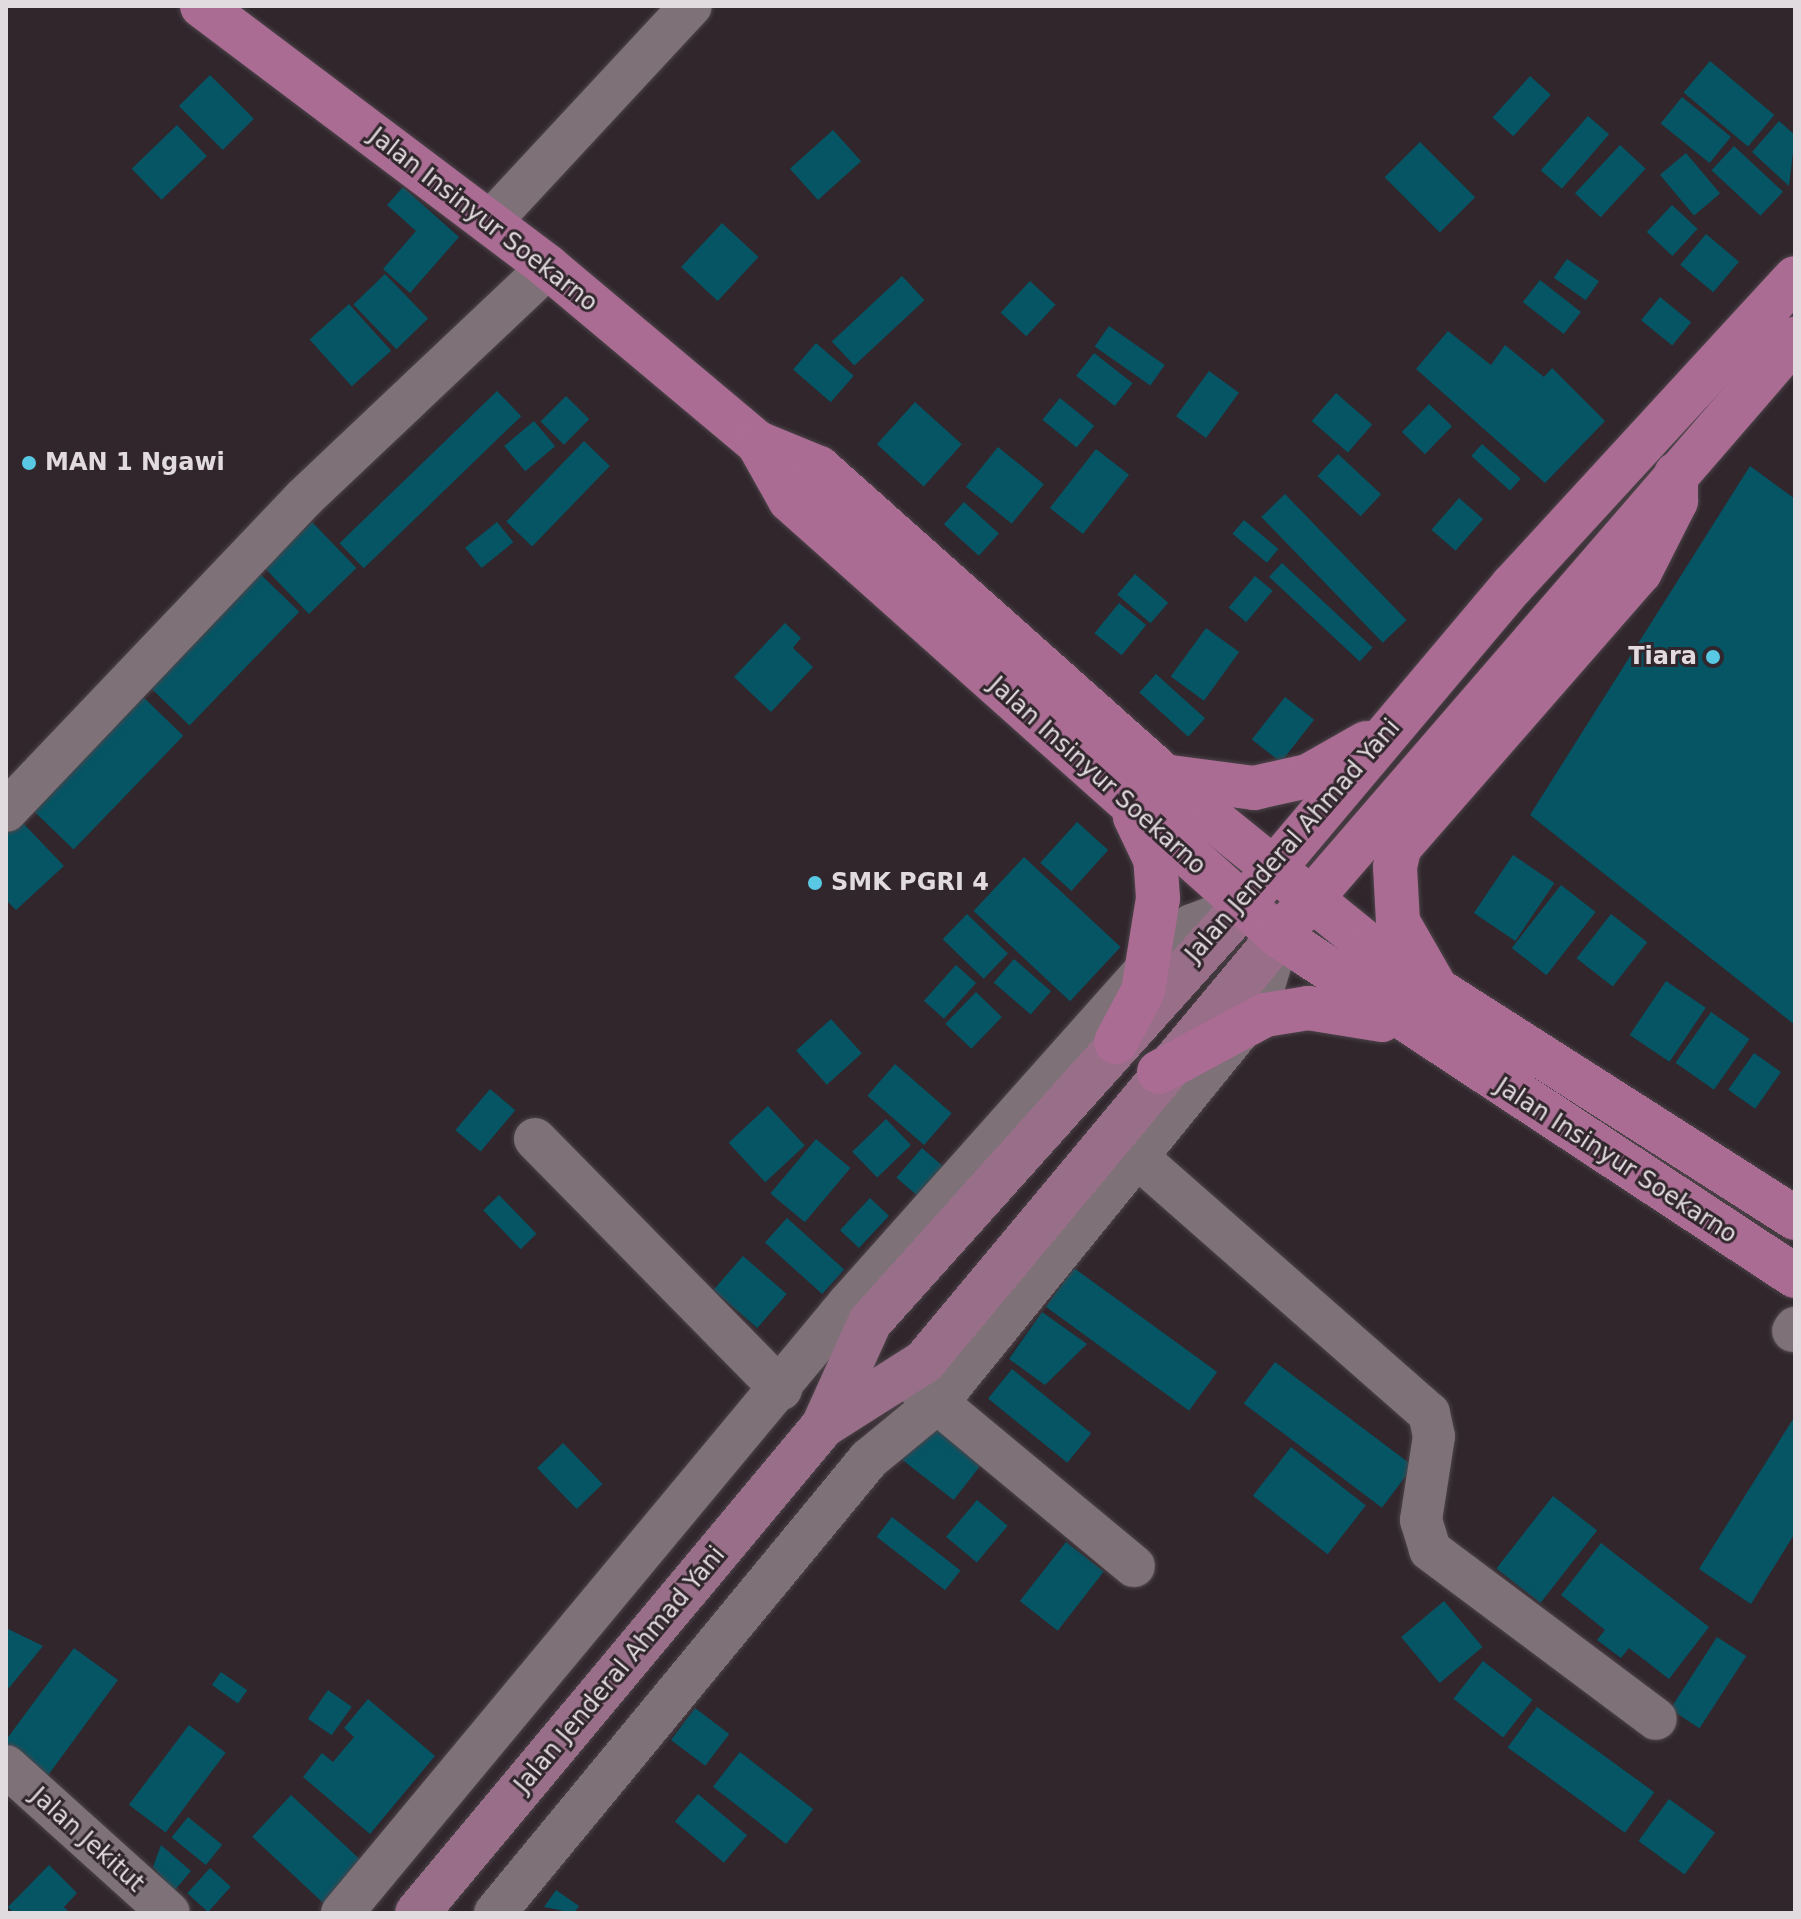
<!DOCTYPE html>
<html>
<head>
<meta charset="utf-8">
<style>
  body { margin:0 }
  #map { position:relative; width:1801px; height:1919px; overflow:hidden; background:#30262c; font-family:"DejaVu Sans",sans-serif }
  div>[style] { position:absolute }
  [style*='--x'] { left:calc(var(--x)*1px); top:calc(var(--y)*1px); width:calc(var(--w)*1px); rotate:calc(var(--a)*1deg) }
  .building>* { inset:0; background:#055565; transform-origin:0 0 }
  .roads { filter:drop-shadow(0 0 2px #4c4449) drop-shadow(0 0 2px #4c4449) }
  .minor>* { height:42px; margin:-21px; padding:0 21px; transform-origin:21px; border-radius:21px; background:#7e7178 }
  .major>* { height:44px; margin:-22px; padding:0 22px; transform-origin:22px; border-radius:22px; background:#986e88 }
  .highway>* { height:44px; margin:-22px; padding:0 22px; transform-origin:22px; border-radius:22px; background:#aa6c93 }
  .dots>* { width:22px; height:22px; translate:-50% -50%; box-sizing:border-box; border:4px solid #30262c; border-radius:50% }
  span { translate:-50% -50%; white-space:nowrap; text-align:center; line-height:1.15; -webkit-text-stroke:6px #30262c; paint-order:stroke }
  .street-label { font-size:24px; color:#e1dade }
  .poi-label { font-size:24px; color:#e1dade; font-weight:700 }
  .left { translate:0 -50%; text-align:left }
  .right { translate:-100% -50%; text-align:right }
  .frame { position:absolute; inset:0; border:8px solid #e1dade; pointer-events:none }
</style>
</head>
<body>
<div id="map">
  <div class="building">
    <i style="left:1710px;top:61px;width:84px;height:41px;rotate:40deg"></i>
    <i style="left:210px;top:75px;width:62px;height:44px;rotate:45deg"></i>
    <i style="left:1530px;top:76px;width:28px;height:56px;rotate:42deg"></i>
    <i style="left:1682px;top:97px;width:63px;height:34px;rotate:39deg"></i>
    <i style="left:1588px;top:116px;width:28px;height:72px;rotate:41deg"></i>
    <i style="clip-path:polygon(1779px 121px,1795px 135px,1789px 186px,1752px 152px)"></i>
    <i style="left:177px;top:125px;width:43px;height:63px;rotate:46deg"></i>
    <i style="left:833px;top:130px;width:42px;height:58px;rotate:48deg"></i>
    <i style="left:1420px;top:142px;width:78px;height:50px;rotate:45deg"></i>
    <i style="left:1620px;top:145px;width:35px;height:66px;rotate:43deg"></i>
    <i style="left:1734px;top:146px;width:67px;height:33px;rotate:43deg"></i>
    <i style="left:1686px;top:153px;width:53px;height:34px;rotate:50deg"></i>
    <i style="clip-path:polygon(403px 187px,459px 237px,410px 293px,383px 269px,416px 231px,387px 205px)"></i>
    <i style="left:1672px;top:205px;width:35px;height:37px;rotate:43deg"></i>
    <i style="left:722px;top:223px;width:50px;height:60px;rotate:43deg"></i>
    <i style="left:1706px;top:234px;width:43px;height:40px;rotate:40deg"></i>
    <i style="left:1567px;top:259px;width:39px;height:23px;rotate:35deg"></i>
    <i style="left:385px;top:274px;width:62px;height:44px;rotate:46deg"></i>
    <i style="left:902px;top:276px;width:33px;height:96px;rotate:47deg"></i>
    <i style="left:1540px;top:280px;width:52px;height:28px;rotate:38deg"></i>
    <i style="left:1030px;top:281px;width:35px;height:43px;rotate:43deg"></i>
    <i style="left:1660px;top:297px;width:40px;height:30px;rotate:39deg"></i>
    <i style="left:349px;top:304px;width:63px;height:53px;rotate:48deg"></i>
    <i style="left:1109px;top:326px;width:68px;height:25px;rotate:35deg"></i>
    <i style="clip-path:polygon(1448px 331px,1491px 365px,1505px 345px,1544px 377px,1552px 368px,1605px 421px,1545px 483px,1416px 369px)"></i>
    <i style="left:816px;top:343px;width:50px;height:35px;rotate:41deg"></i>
    <i style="left:1094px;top:353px;width:49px;height:29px;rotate:38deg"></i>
    <i style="left:1209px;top:371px;width:37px;height:56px;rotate:36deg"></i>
    <i style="left:497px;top:391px;width:35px;height:219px;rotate:46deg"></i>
    <i style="left:1336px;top:393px;width:48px;height:37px;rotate:41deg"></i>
    <i style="left:566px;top:396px;width:33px;height:36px;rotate:45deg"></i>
    <i style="left:1060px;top:398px;width:44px;height:28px;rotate:39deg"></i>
    <i style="left:915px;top:402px;width:63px;height:57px;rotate:42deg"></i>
    <i style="left:1429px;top:404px;width:32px;height:39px;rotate:44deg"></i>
    <i style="left:534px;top:421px;width:33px;height:39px;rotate:50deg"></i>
    <i style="left:584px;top:441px;width:36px;height:112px;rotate:44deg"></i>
    <i style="left:1482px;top:444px;width:52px;height:16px;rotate:42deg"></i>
    <i style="left:998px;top:447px;width:59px;height:51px;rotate:39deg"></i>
    <i style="left:1096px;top:449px;width:42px;height:75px;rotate:38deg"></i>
    <i style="left:1338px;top:454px;width:59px;height:30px;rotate:43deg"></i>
    <i style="clip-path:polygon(1750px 466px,1795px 499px,1795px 1025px,1530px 815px)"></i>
    <i style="left:1285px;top:494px;width:175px;height:33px;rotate:46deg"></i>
    <i style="left:1459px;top:498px;width:32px;height:42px;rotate:41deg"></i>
    <i style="left:964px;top:502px;width:47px;height:30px;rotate:42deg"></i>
    <i style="left:1244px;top:520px;width:45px;height:18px;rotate:40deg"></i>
    <i style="left:312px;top:522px;width:64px;height:66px;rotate:46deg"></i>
    <i style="left:497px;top:522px;width:26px;height:41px;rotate:51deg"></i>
    <i style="left:1282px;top:563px;width:124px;height:19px;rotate:43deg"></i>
    <i style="left:254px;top:568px;width:63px;height:158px;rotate:44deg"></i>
    <i style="left:1135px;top:574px;width:44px;height:27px;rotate:41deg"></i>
    <i style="left:1255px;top:576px;width:23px;height:41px;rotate:40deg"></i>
    <i style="left:1119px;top:603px;width:35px;height:39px;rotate:39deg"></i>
    <i style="clip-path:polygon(785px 623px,801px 638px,793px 648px,813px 667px,771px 712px,734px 677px)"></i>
    <i style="left:1206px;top:628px;width:41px;height:60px;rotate:36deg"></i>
    <i style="left:1156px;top:674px;width:66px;height:25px;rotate:42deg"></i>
    <i style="left:138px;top:692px;width:63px;height:158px;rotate:44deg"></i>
    <i style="left:1285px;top:697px;width:37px;height:54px;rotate:38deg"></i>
    <i style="clip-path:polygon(20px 820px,64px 866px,16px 910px,6px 900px,6px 834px)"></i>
    <i style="left:1077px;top:822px;width:42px;height:55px;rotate:42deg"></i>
    <i style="left:1513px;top:855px;width:50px;height:70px;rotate:34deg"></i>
    <i style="left:1024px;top:857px;width:132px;height:74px;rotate:43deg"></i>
    <i style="left:1561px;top:885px;width:44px;height:80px;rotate:38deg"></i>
    <i style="left:967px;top:914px;width:57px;height:35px;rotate:44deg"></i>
    <i style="left:1611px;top:914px;width:46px;height:56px;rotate:38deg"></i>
    <i style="left:1014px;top:959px;width:49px;height:31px;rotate:41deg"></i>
    <i style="left:956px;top:965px;width:27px;height:48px;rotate:42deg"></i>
    <i style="left:1666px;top:981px;width:48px;height:65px;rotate:34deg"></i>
    <i style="left:976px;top:992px;width:36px;height:44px;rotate:44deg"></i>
    <i style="left:1711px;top:1012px;width:47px;height:62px;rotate:35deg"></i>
    <i style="left:831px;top:1019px;width:46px;height:47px;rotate:48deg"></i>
    <i style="left:1754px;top:1053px;width:33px;height:45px;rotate:35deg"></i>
    <i style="left:895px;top:1064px;width:75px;height:42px;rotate:41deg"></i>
    <i style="left:490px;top:1089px;width:33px;height:54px;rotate:40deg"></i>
    <i style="left:768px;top:1106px;width:54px;height:54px;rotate:47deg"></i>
    <i style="left:886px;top:1119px;width:36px;height:47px;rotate:46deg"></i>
    <i style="left:816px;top:1139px;width:45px;height:71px;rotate:40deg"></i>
    <i style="left:922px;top:1148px;width:35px;height:39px;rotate:41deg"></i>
    <i style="left:499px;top:1195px;width:54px;height:22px;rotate:46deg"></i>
    <i style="left:870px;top:1198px;width:26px;height:44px;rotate:43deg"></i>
    <i style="left:787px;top:1218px;width:77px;height:33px;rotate:42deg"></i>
    <i style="left:743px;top:1256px;width:58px;height:45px;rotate:41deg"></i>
    <i style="left:1074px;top:1268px;width:177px;height:48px;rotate:36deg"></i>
    <i style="clip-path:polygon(1042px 1312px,1087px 1344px,1045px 1385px,1009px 1359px)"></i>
    <i style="left:1275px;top:1362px;width:173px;height:52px;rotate:37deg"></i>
    <i style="left:1012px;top:1369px;width:102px;height:38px;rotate:39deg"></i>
    <i style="clip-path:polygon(1795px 1416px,1795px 1533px,1751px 1604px,1699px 1569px)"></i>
    <i style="left:926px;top:1420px;width:71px;height:46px;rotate:38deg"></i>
    <i style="left:563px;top:1443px;width:57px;height:36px;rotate:46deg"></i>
    <i style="left:1291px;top:1447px;width:95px;height:62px;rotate:38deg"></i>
    <i style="left:1553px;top:1496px;width:56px;height:92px;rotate:38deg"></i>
    <i style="left:977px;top:1500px;width:40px;height:48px;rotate:40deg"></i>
    <i style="left:892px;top:1517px;width:87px;height:25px;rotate:38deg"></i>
    <i style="left:1066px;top:1542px;width:48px;height:75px;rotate:38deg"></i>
    <i style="clip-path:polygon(1601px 1543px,1709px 1627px,1669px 1679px,1629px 1648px,1621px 1658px,1597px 1640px,1605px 1630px,1561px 1595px)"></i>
    <i style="left:1444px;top:1601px;width:60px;height:56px;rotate:50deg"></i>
    <i style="clip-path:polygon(6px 1628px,43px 1646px,9px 1688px,6px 1685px)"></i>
    <i style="left:1717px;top:1637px;width:35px;height:86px;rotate:33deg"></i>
    <i style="clip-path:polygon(74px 1648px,118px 1680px,46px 1778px,6px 1748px,6px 1740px)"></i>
    <i style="left:1483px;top:1661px;width:63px;height:48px;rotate:38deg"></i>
    <i style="left:221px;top:1672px;width:32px;height:16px;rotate:35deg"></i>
    <i style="left:328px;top:1690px;width:29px;height:35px;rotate:35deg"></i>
    <i style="clip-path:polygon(368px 1699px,435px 1756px,370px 1834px,303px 1777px,322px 1753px,333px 1762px,354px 1737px,344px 1728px)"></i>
    <i style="left:1537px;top:1707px;width:145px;height:50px;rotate:36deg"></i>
    <i style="left:695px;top:1708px;width:43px;height:40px;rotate:37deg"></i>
    <i style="left:189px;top:1725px;width:46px;height:100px;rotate:37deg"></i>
    <i style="left:740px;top:1752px;width:93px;height:44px;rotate:38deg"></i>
    <i style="left:698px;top:1794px;width:64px;height:36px;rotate:40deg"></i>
    <i style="left:291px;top:1795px;width:112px;height:57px;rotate:43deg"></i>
    <i style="left:1669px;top:1799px;width:57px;height:52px;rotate:36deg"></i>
    <i style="left:188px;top:1817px;width:44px;height:26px;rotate:39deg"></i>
    <i style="clip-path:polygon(161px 1845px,191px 1871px,174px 1891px,153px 1867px)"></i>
    <i style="clip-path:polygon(49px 1865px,77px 1893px,64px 1907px,70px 1913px,14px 1913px,8px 1907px)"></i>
    <i style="left:210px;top:1868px;width:28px;height:34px;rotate:42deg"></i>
    <i style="clip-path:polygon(556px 1890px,579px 1906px,574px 1913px,544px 1907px)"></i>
  </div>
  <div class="roads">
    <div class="minor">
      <i style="--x:490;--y:222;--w:295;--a:-47.1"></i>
      <i style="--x:6;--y:811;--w:431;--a:-46.4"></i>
      <i style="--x:303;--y:499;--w:337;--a:-43.4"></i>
      <i style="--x:535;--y:1139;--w:351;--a:45.5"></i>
      <i style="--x:1136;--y:1156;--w:390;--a:41.3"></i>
      <i style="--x:1429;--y:1413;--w:24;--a:78"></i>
      <i style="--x:1434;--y:1436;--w:85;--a:98.8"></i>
      <i style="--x:1421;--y:1520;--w:31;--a:73"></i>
      <i style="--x:1430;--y:1550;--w:282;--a:36.8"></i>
      <i style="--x:1793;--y:1331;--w:4;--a:-56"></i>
      <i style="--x:917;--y:1386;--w:282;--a:39.7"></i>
      <i style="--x:6;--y:1766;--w:219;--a:42"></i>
      <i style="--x:342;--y:1913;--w:792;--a:-50.28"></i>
      <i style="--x:848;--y:1304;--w:451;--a:-48.3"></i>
      <i style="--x:1148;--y:967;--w:61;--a:-43.7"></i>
      <i style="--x:1192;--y:925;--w:56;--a:-21"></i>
      <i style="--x:495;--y:1913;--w:588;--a:-50.52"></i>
      <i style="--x:869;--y:1459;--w:88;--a:-39.5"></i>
      <i style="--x:937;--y:1403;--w:508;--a:-50.92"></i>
      <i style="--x:1257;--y:1009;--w:76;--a:-73.2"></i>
    </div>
    <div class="major">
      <i style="--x:823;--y:1426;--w:120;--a:-32.4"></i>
      <i style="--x:924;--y:1362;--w:555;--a:-50.19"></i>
      <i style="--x:417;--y:1913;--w:634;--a:-50.18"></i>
      <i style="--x:823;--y:1426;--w:114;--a:-65.7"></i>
      <i style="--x:870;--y:1322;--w:560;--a:-48.11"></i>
    </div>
    <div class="highway">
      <i style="--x:202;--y:6;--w:433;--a:37"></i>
      <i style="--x:548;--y:267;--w:274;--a:40"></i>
      <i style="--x:758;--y:443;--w:66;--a:22.3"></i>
      <i style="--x:819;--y:468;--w:530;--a:41.71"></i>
      <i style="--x:1215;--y:821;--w:202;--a:39"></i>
      <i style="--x:1372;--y:948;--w:502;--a:32.55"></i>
      <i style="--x:758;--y:443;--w:65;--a:60.7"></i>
      <i style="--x:790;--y:500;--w:655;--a:41.72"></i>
      <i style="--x:1279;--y:936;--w:618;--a:33.38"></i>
      <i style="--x:1163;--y:776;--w:92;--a:7.5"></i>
      <i style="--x:1254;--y:788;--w:55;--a:-12.5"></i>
      <i style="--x:1308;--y:776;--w:67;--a:-29.6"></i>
      <i style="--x:1405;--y:823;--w:45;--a:102.8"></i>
      <i style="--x:1395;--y:867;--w:55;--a:86.9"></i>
      <i style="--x:1398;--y:922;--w:70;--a:60.2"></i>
      <i style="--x:1398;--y:849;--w:368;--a:-48.9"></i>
      <i style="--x:1640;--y:572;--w:80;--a:-63.1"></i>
      <i style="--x:1676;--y:501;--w:27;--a:-90"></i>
      <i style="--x:1255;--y:891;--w:399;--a:-49.9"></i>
      <i style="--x:1512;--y:586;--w:418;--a:-47.4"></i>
      <i style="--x:1291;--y:922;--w:771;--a:-49.16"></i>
      <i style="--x:1116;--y:1042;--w:58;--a:-62.1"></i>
      <i style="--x:1143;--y:991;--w:94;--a:-80.8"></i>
      <i style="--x:1158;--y:898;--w:39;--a:-94"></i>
      <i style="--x:1155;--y:859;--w:47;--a:-115.5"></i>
      <i style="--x:1159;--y:1072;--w:120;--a:-28.3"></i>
      <i style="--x:1265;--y:1015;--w:44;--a:-9.2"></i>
      <i style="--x:1308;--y:1008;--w:75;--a:9.2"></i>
    </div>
  </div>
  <div class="dots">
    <i style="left:29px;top:463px;background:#59c8e4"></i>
    <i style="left:1713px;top:657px;background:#59c8e4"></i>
    <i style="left:815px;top:883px;background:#59c8e4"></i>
  </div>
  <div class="street-label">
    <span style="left:483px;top:220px;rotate:38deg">Jalan Insinyur Soekarno</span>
    <span style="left:1097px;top:776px;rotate:42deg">Jalan Insinyur Soekarno</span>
    <span style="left:1293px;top:841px;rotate:-49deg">Jalan Jenderal Ahmad Yani</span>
    <span style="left:1616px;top:1161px;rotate:33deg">Jalan Insinyur Soekarno</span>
    <span style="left:620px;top:1670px;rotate:-50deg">Jalan Jenderal Ahmad Yani</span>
    <span style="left:87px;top:1840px;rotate:42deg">Jalan Jekitut</span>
  </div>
  <div class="poi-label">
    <span class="left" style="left:45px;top:463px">MAN 1 Ngawi</span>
    <span class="right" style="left:1697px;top:657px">Tiara</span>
    <span class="left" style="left:831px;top:883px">SMK PGRI 4</span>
  </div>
  <div class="frame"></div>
</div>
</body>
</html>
